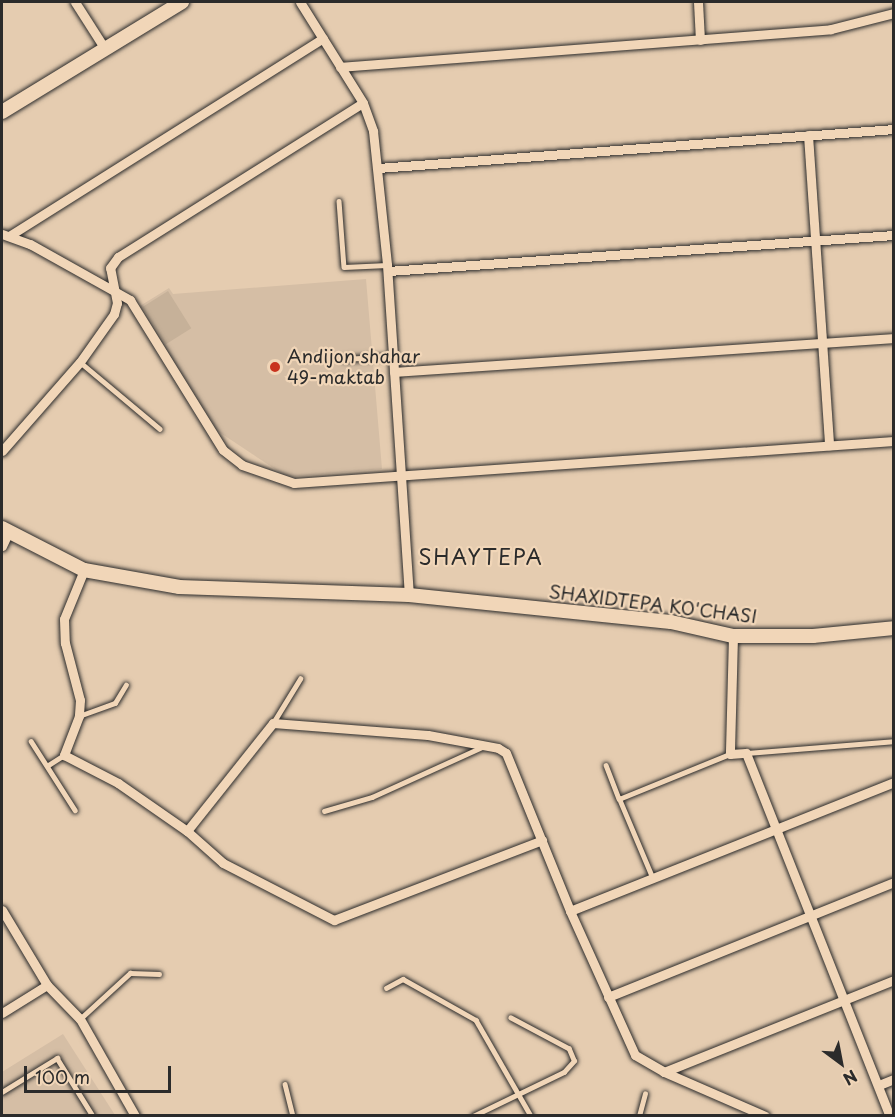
<!DOCTYPE html>
<html>
<head>
<meta charset="utf-8">
<style>
  body { margin:0 }
  #map { position:relative; width:895px; height:1117px; overflow:hidden; background:#e5ccb0; font-family:"Playpen Sans",sans-serif }
  div>[style] { position:absolute }
  [style*='--x'] { left:calc(var(--x)*1px); top:calc(var(--y)*1px); width:calc(var(--w)*1px); rotate:calc(var(--a)*1deg) }
  .built>* { inset:0; background:#d5bea5 }
  .green>* { inset:0; background:#c6b199; transform-origin:0 0 }
  .roads { filter:drop-shadow(0 0 2px #2b2b2b) drop-shadow(0 0 2px #2b2b2b) }
  .lane>* { height:4.5px; margin:-2.25px; padding:0 2.25px; transform-origin:2.25px; border-radius:2.25px; background:#f1d6b8 }
  .street>* { height:9px; margin:-4.5px; padding:0 4.5px; transform-origin:4.5px; border-radius:4.5px; background:#f1d6b8 }
  .secondary>* { height:14px; margin:-7px; padding:0 7px; transform-origin:7px; border-radius:7px; background:#f1d6b8 }
  .dots>* { width:16px; height:16px; translate:-50% -50%; box-sizing:border-box; border:3px solid #f1d6b8; border-radius:50% }
  span { translate:-50% -50%; white-space:nowrap; text-align:center; line-height:1.15; -webkit-text-stroke:4.5px #f1d6b8; paint-order:stroke }
  .poi-label { font-size:18px; color:#2b2b2b }
  .left { translate:0 -50%; text-align:left }
  .street-label { font-size:18px; color:#2b2b2b }
  .quarter-label { font-size:21px; color:#2b2b2b; letter-spacing:1.5px }
  .frame { position:absolute; inset:0; border:3px solid #2b2b2b; pointer-events:none }
  .north { position:absolute; left:811px; top:1033px; width:60px; height:60px; -webkit-text-stroke:4px #f1d6b8; paint-order:stroke; rotate:148deg; font-size:16px; font-weight:700; line-height:24px; text-align:center; color:#2b2b2b }
  .north::after { content:''; display:block; margin:auto; width:21px; height:27px; background:#2b2b2b; clip-path:polygon(50% 0,100% 100%,50% 72%,0 100%) }
  .scale { position:absolute; left:24px; top:1066px; width:147px; height:27px; box-sizing:border-box; border:3px solid #2b2b2b; border-top:0; padding-left:8px; font-size:18px; line-height:21px; white-space:nowrap; color:#2b2b2b; -webkit-text-stroke:4px #f1d6b8; paint-order:stroke }
</style>
</head>
<body>
<div id="map">
  <div class="built">
    <i style="clip-path:polygon(366px 279px,382px 469px,287px 477px,213px 428px,140px 306px,169px 288px,173px 294px)"></i>
    <i style="clip-path:polygon(63px 1034px,115px 1115px,2px 1116px,2px 1072px)"></i>
  </div>
  <div class="green">
    <i style="left:168px;top:291px;width:44px;height:30px;rotate:58deg"></i>
  </div>
  <div class="roads">
    <div class="lane">
      <i style="--x:339;--y:201;--w:66;--a:85.7"></i>
      <i style="--x:344;--y:267;--w:43;--a:-2.7"></i>
      <i style="--x:344;--y:359;--w:49;--a:-3.5"></i>
      <i style="--x:80;--y:362;--w:104;--a:39.9"></i>
      <i style="--x:79;--y:716;--w:38;--a:-20"></i>
      <i style="--x:115;--y:703;--w:21;--a:-59"></i>
      <i style="--x:273;--y:723;--w:52;--a:-58.5"></i>
      <i style="--x:31;--y:741;--w:82;--a:57.5"></i>
      <i style="--x:746;--y:753;--w:148;--a:-4.6"></i>
      <i style="--x:606;--y:765;--w:36;--a:69"></i>
      <i style="--x:47;--y:766;--w:20;--a:-33"></i>
      <i style="--x:324;--y:811;--w:50;--a:-16.3"></i>
      <i style="--x:372;--y:797;--w:121;--a:-24.4"></i>
      <i style="--x:652;--y:877;--w:85;--a:-112.9"></i>
      <i style="--x:619;--y:799;--w:120;--a:-22.1"></i>
      <i style="--x:386;--y:988;--w:19;--a:-28"></i>
      <i style="--x:403;--y:979;--w:84;--a:29.3"></i>
      <i style="--x:476;--y:1020;--w:111;--a:60.2"></i>
      <i style="--x:80;--y:1019;--w:68;--a:-42.6"></i>
      <i style="--x:130;--y:973;--w:29;--a:2"></i>
      <i style="--x:285;--y:1084;--w:33;--a:76"></i>
      <i style="--x:2;--y:1092;--w:65;--a:-31.7"></i>
      <i style="--x:57;--y:1058;--w:68;--a:58.2"></i>
      <i style="--x:473;--y:1116;--w:101;--a:-25.8"></i>
      <i style="--x:564;--y:1072;--w:15;--a:-48"></i>
      <i style="--x:574;--y:1061;--w:13;--a:-113"></i>
      <i style="--x:569;--y:1049;--w:66;--a:-151.9"></i>
      <i style="--x:639;--y:1116;--w:23;--a:-75"></i>
    </div>
    <div class="street">
      <i style="--x:75;--y:2;--w:56;--a:57.4"></i>
      <i style="--x:300;--y:2;--w:119;--a:58"></i>
      <i style="--x:363;--y:103;--w:30;--a:70"></i>
      <i style="--x:373;--y:131;--w:135;--a:84"></i>
      <i style="--x:387;--y:265;--w:331;--a:86.2"></i>
      <i style="--x:698;--y:2;--w:38;--a:87"></i>
      <i style="--x:340;--y:67;--w:492;--a:-4.4"></i>
      <i style="--x:831;--y:29;--w:65;--a:-14.3"></i>
      <i style="--x:808;--y:135;--w:311;--a:86.1"></i>
      <i style="--x:378;--y:168;--w:517;--a:-4.32"></i>
      <i style="--x:2;--y:234;--w:30;--a:20"></i>
      <i style="--x:30;--y:244;--w:115;--a:29.2"></i>
      <i style="--x:130;--y:300;--w:176;--a:58.2"></i>
      <i style="--x:223;--y:450;--w:24;--a:38"></i>
      <i style="--x:242;--y:465;--w:55;--a:19.1"></i>
      <i style="--x:294;--y:483;--w:601;--a:-4"></i>
      <i style="--x:9;--y:236;--w:371;--a:-32.2"></i>
      <i style="--x:388;--y:271;--w:507;--a:-4.07"></i>
      <i style="--x:394;--y:372;--w:501;--a:-3.89"></i>
      <i style="--x:2;--y:451;--w:118;--a:-48.8"></i>
      <i style="--x:80;--y:362;--w:59;--a:-54.7"></i>
      <i style="--x:114;--y:314;--w:11;--a:-75"></i>
      <i style="--x:117;--y:303;--w:36;--a:-101"></i>
      <i style="--x:110;--y:268;--w:14;--a:-54"></i>
      <i style="--x:118;--y:257;--w:289;--a:-32.2"></i>
      <i style="--x:2;--y:546;--w:17;--a:-65"></i>
      <i style="--x:84;--y:570;--w:53;--a:112.2"></i>
      <i style="--x:64;--y:619;--w:24;--a:88"></i>
      <i style="--x:65;--y:643;--w:59;--a:75.3"></i>
      <i style="--x:80;--y:700;--w:16;--a:94"></i>
      <i style="--x:79;--y:716;--w:42;--a:111"></i>
      <i style="--x:64;--y:755;--w:61;--a:27.4"></i>
      <i style="--x:118;--y:783;--w:84;--a:34.8"></i>
      <i style="--x:187;--y:831;--w:48;--a:41.6"></i>
      <i style="--x:223;--y:863;--w:125;--a:27.2"></i>
      <i style="--x:334;--y:920;--w:223;--a:-21"></i>
      <i style="--x:733;--y:636;--w:118;--a:91.5"></i>
      <i style="--x:730;--y:754;--w:16;--a:-4"></i>
      <i style="--x:746;--y:753;--w:391;--a:68.4"></i>
      <i style="--x:187;--y:831;--w:138;--a:-51.5"></i>
      <i style="--x:273;--y:723;--w:155;--a:4.4"></i>
      <i style="--x:428;--y:735;--w:71;--a:10.5"></i>
      <i style="--x:498;--y:748;--w:9;--a:32"></i>
      <i style="--x:506;--y:753;--w:170;--a:67.9"></i>
      <i style="--x:570;--y:911;--w:349;--a:-21.7"></i>
      <i style="--x:2;--y:910;--w:87;--a:59"></i>
      <i style="--x:47;--y:985;--w:47;--a:45.9"></i>
      <i style="--x:80;--y:1019;--w:112;--a:60.4"></i>
      <i style="--x:570;--y:911;--w:158;--a:65.7"></i>
      <i style="--x:635;--y:1055;--w:34;--a:30"></i>
      <i style="--x:664;--y:1072;--w:110;--a:23.5"></i>
      <i style="--x:608;--y:997;--w:308;--a:-21.9"></i>
      <i style="--x:2;--y:1013;--w:53;--a:-31.9"></i>
      <i style="--x:664;--y:1072;--w:248;--a:-21.8"></i>
      <i style="--x:879;--y:1085;--w:16;--a:-22"></i>
    </div>
    <div class="secondary">
      <i style="--x:2;--y:112;--w:211;--a:-31.4"></i>
      <i style="--x:2;--y:528;--w:92;--a:27.1"></i>
      <i style="--x:84;--y:570;--w:97;--a:10.1"></i>
      <i style="--x:179;--y:587;--w:230;--a:2"></i>
      <i style="--x:409;--y:595;--w:263;--a:5.9"></i>
      <i style="--x:671;--y:622;--w:64;--a:12.7"></i>
      <i style="--x:733;--y:636;--w:80;--a:0"></i>
      <i style="--x:813;--y:636;--w:81;--a:-5.6"></i>
    </div>
  </div>
  <div class="dots">
    <i style="left:275px;top:367px;background:#c8321e"></i>
  </div>
  <div class="poi-label">
    <span class="left" style="left:287px;top:367px">Andijon shahar<br>49-maktab</span>
  </div>
  <div class="street-label">
    <span style="left:653px;top:604px;rotate:7deg">SHAXIDTEPA KO'CHASI</span>
  </div>
  <div class="quarter-label">
    <span style="left:481px;top:556px">SHAYTEPA</span>
  </div>
  <div class="frame"></div>
  <div class="north">N</div>
  <div class="scale">100 m</div>
</div>
</body>
</html>
